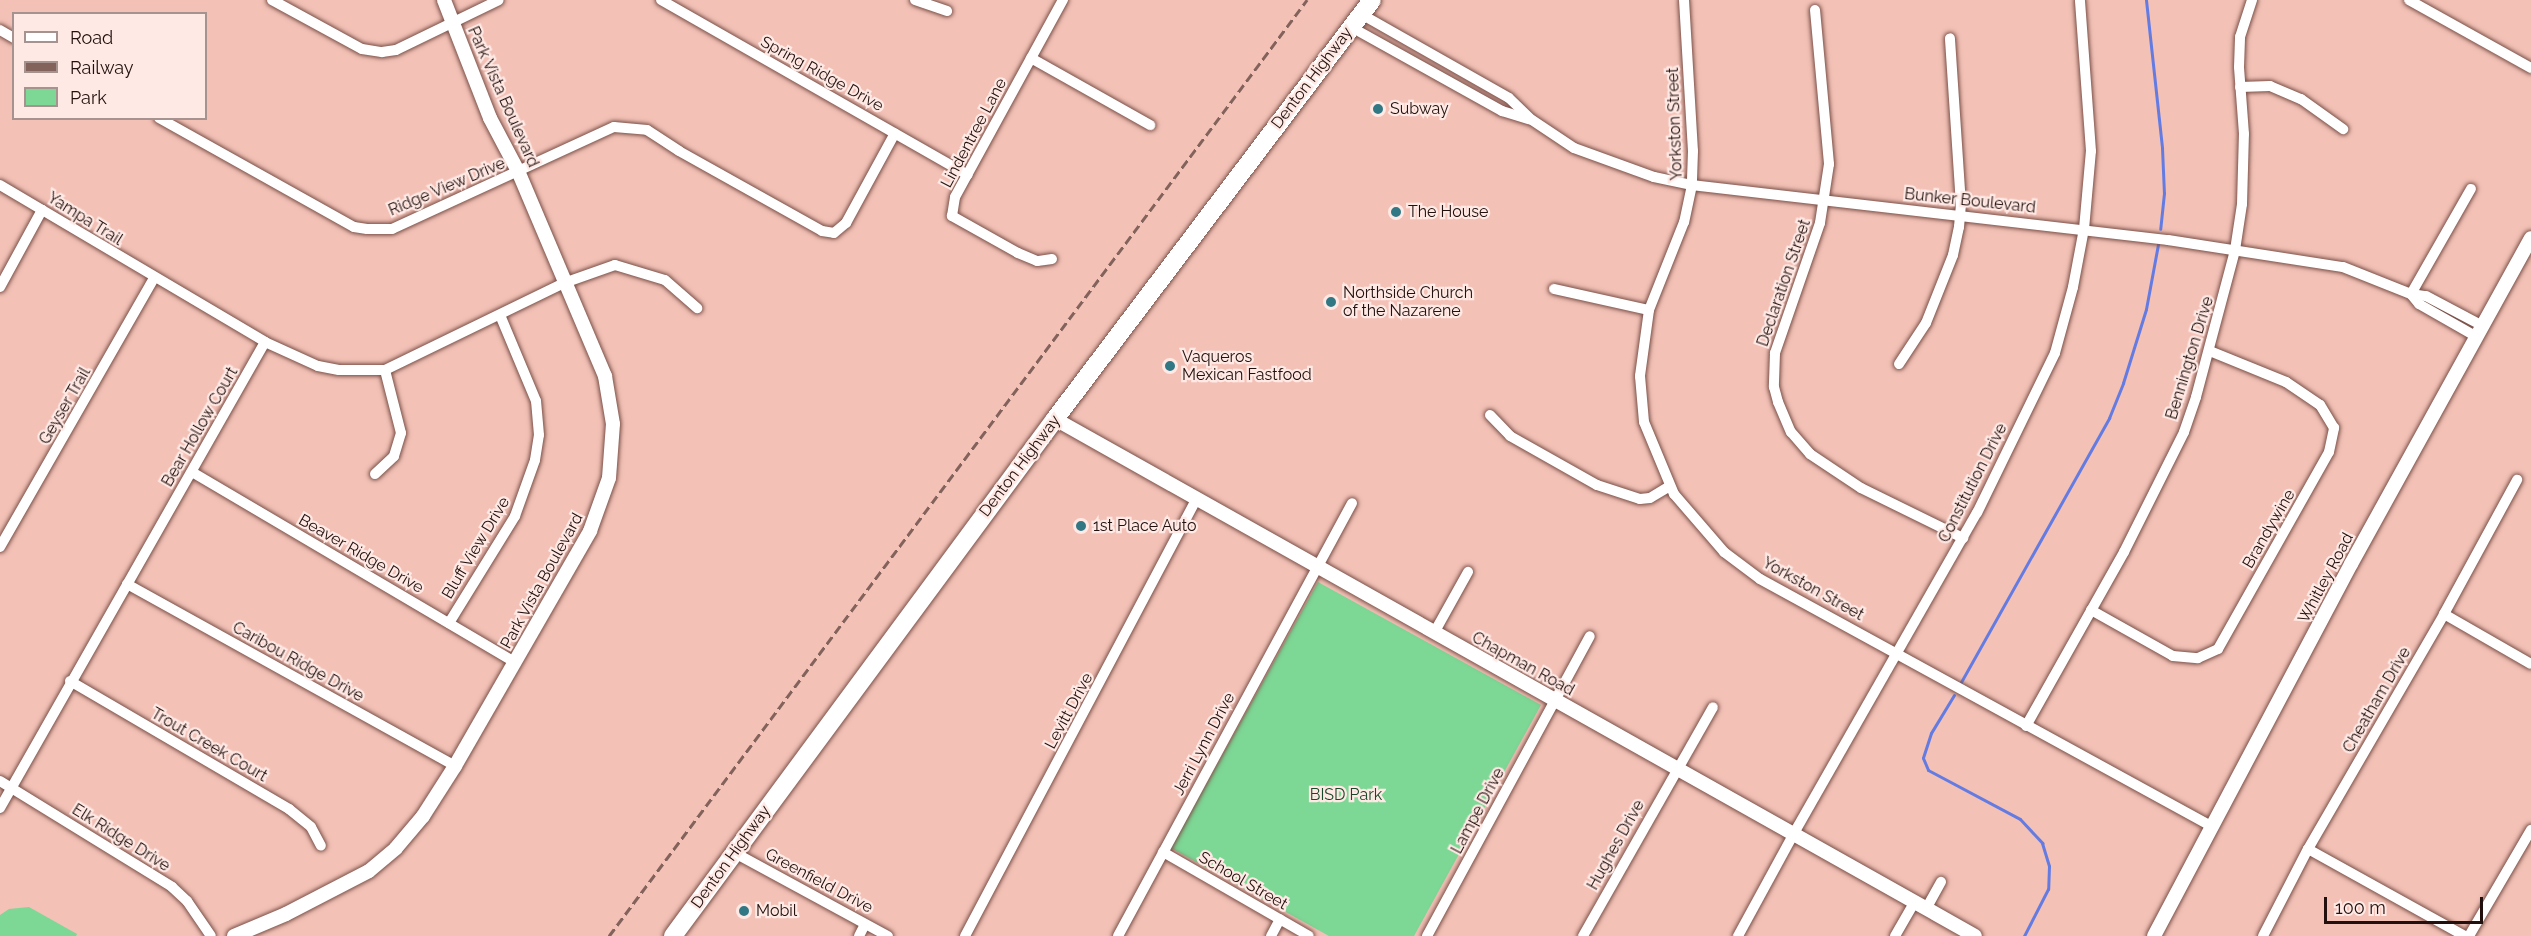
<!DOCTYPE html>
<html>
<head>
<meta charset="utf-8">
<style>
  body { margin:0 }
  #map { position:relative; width:2531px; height:936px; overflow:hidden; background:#f3c1b6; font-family:Raleway,sans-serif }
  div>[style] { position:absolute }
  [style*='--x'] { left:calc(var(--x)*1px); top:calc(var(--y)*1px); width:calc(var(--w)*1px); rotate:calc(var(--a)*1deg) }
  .green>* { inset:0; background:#7dd795 }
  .stream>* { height:3px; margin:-1.5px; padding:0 1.5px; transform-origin:1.5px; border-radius:1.5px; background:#647ce2 }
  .roads { filter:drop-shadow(0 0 2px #7a5048) drop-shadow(0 0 2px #7a5048) }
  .minor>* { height:10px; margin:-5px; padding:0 5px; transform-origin:5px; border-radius:5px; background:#fff }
  .tertiary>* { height:14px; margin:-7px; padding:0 7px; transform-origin:7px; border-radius:7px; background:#fff }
  .primary>* { height:18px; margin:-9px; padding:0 9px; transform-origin:9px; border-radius:9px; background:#fff }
  .rail>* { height:3px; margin-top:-1.5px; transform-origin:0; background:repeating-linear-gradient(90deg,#82625b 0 9px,transparent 0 13.5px) }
  .dots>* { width:16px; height:16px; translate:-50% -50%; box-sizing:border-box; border:3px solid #ffe9e5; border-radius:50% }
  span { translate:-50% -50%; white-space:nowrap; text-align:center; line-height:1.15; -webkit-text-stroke:4.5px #ffe9e5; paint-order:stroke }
  .street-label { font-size:16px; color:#21100d }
  .poi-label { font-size:16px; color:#21100d }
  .left { translate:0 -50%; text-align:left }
  .park-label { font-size:16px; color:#194828 }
  .legend { position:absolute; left:12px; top:12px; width:195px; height:108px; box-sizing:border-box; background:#ffe9e5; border:2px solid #a6928f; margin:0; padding:8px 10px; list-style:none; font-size:18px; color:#21100d }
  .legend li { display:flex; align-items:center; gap:12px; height:30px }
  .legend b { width:30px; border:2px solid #a6928f }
  .scale { position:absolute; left:2324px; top:897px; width:159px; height:27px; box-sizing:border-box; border:3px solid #21100d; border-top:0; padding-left:8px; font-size:18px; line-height:21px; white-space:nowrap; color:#21100d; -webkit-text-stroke:4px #ffe9e5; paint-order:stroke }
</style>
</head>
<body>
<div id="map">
  <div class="green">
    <i style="clip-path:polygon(1318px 582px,1541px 705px,1414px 936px,1329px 936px,1171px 848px)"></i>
    <i style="clip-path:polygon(29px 907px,77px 934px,76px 936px,0 936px,0 915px,9px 909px)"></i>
  </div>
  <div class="stream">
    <i style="--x:2146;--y:0;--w:149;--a:83.8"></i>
    <i style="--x:2162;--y:148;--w:45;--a:87.5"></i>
    <i style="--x:2164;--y:193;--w:36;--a:96"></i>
    <i style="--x:1961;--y:682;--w:303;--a:-60.7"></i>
    <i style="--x:2109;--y:418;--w:38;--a:-68"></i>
    <i style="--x:2123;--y:383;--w:77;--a:-72.7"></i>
    <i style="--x:2146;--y:309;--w:66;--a:-79.5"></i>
    <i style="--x:1954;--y:695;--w:44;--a:121.2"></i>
    <i style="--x:1931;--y:733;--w:26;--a:108"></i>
    <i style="--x:1923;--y:758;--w:13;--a:67"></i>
    <i style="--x:1928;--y:770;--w:104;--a:28"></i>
    <i style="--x:2020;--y:819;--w:33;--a:47"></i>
    <i style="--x:2042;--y:843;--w:24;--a:73"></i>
    <i style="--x:2049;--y:866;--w:23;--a:92"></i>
    <i style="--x:2048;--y:889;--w:53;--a:117.1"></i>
  </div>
  <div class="roads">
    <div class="minor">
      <i style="--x:272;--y:0;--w:102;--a:28.6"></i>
      <i style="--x:362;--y:49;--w:20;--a:9"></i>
      <i style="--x:382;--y:52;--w:14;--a:-8"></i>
      <i style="--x:396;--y:50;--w:114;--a:-25.9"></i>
      <i style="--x:661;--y:0;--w:353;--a:29.7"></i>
      <i style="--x:915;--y:0;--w:34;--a:19"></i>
      <i style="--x:1684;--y:0;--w:151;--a:86.6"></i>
      <i style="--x:1693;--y:151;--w:34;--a:92"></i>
      <i style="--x:1692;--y:185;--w:38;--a:102"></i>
      <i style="--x:1684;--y:222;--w:95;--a:111.7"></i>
      <i style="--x:1649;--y:310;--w:67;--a:97.8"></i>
      <i style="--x:1640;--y:376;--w:46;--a:85"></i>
      <i style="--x:1644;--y:422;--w:78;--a:67.4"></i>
      <i style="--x:1674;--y:494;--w:77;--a:49.2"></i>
      <i style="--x:1724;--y:552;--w:45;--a:36.9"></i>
      <i style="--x:1760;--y:579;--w:516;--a:28.7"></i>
      <i style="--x:2409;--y:0;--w:140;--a:29.1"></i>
      <i style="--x:1815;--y:10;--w:155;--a:84.8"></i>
      <i style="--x:1829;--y:164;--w:60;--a:98.7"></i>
      <i style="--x:1820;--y:223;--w:138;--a:109.1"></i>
      <i style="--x:1775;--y:353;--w:34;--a:92"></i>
      <i style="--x:1774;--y:387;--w:16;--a:75"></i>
      <i style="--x:1778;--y:402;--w:33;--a:67"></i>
      <i style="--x:1791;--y:432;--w:29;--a:49"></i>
      <i style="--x:1810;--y:454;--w:61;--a:33.7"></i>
      <i style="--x:1861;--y:488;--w:114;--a:26.1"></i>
      <i style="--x:1361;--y:14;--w:170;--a:29.6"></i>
      <i style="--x:1509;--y:98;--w:32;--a:44"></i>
      <i style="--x:1532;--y:120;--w:50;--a:33.7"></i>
      <i style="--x:1574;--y:148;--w:85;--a:19.9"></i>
      <i style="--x:1654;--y:177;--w:39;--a:12"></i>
      <i style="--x:1692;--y:185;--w:479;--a:6.6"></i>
      <i style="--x:2168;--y:240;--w:177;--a:8.8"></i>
      <i style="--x:2343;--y:267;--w:73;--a:21.7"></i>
      <i style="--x:2411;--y:294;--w:15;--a:8"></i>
      <i style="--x:2426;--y:296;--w:64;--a:27.8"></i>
      <i style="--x:1351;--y:27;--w:173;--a:29.1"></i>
      <i style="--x:1502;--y:111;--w:28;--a:17"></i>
      <i style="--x:0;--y:30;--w:16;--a:30"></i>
      <i style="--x:1031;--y:58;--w:137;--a:29.4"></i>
      <i style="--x:2240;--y:87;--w:30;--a:-2"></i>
      <i style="--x:2270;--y:86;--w:34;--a:23"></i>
      <i style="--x:2301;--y:99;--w:52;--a:35.5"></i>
      <i style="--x:159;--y:118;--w:223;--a:29.2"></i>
      <i style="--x:354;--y:227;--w:13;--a:9"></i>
      <i style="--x:367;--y:229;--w:25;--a:0"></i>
      <i style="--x:392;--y:229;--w:244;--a:-24.7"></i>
      <i style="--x:614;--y:127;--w:33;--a:5"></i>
      <i style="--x:647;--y:130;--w:38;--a:33"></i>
      <i style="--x:679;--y:151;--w:164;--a:29.2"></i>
      <i style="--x:822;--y:231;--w:12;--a:9"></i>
      <i style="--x:834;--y:233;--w:16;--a:-40"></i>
      <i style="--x:846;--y:223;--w:102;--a:-61.4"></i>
      <i style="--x:0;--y:185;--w:308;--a:30.6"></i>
      <i style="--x:265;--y:342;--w:58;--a:24.4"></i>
      <i style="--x:318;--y:366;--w:21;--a:11"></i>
      <i style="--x:339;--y:370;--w:46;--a:0"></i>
      <i style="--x:385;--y:370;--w:199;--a:-25.9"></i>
      <i style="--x:564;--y:283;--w:54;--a:-19.4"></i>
      <i style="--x:615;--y:265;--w:52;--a:16.7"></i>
      <i style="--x:665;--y:280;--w:43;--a:41.2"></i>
      <i style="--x:1052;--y:259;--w:15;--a:172"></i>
      <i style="--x:1037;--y:261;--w:21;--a:-157"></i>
      <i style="--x:1018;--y:253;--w:76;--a:-150.7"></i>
      <i style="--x:952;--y:216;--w:19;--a:-81"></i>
      <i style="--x:955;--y:197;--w:225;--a:-61.3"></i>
      <i style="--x:0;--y:287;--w:88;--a:-61.4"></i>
      <i style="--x:1554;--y:289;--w:97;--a:12.5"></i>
      <i style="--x:2411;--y:294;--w:121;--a:-60.3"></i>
      <i style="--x:2411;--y:294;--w:13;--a:51"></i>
      <i style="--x:2419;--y:304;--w:67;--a:29.6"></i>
      <i style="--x:1899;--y:364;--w:49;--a:-56.6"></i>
      <i style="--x:1926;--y:323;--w:73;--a:-68.3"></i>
      <i style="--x:1953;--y:255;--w:29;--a:-78"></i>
      <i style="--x:1959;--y:227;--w:22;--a:-85"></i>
      <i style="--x:1961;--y:205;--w:167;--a:-93.8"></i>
      <i style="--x:1490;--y:415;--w:29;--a:46"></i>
      <i style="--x:1510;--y:436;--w:100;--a:29.4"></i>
      <i style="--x:1597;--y:485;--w:45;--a:18"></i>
      <i style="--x:1640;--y:499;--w:10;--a:-6"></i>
      <i style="--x:1650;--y:498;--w:23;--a:-31"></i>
      <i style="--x:192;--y:472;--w:376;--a:30.5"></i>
      <i style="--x:375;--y:474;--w:26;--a:-43"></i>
      <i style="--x:394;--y:456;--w:24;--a:-73"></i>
      <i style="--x:401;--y:433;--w:65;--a:-104.3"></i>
      <i style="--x:0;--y:547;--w:310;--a:-60.2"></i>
      <i style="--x:127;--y:584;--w:375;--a:29"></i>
      <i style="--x:2091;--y:610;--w:94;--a:29.3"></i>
      <i style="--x:2173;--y:656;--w:25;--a:5"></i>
      <i style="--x:2198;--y:658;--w:22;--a:-24"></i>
      <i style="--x:2218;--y:649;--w:226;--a:-60.6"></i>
      <i style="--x:2329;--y:452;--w:25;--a:-78"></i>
      <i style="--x:2334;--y:428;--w:27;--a:-121"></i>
      <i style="--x:2320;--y:405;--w:41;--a:-145.9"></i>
      <i style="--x:2286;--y:382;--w:82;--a:-157.8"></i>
      <i style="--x:2444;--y:614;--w:100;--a:29.9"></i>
      <i style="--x:449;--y:623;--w:126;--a:-58.3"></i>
      <i style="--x:515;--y:516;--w:59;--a:-70.3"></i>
      <i style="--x:535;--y:460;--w:25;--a:-81"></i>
      <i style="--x:539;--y:435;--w:34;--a:-95"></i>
      <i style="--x:536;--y:401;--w:93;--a:-112.7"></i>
      <i style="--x:1434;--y:633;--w:70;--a:-60.9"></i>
      <i style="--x:70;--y:681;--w:254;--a:30.3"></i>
      <i style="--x:289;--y:809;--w:28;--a:39"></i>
      <i style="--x:311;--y:827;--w:21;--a:62"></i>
      <i style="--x:2026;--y:726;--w:200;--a:-60.6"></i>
      <i style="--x:2124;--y:552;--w:134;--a:-63.4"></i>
      <i style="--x:2184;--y:432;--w:37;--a:-71"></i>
      <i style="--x:2196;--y:397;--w:152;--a:-75.1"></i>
      <i style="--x:2235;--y:250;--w:47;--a:-81.3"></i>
      <i style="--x:2242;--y:204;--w:70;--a:-88.4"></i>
      <i style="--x:2244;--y:134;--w:67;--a:-94.3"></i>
      <i style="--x:2239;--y:67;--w:30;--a:-88"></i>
      <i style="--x:2240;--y:37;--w:39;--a:-72"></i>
      <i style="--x:0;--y:781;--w:202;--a:31.6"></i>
      <i style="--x:172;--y:887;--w:21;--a:43"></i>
      <i style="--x:187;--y:901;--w:42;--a:55.6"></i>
      <i style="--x:0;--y:808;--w:536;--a:-60.37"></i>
      <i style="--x:2308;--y:849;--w:179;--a:29"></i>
      <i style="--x:1163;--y:852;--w:168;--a:29.9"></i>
      <i style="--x:735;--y:853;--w:174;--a:28.5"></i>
      <i style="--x:1926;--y:909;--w:31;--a:-61"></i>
      <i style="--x:859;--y:936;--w:13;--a:-63"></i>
      <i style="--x:965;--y:936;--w:493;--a:-62.1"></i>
      <i style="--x:1118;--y:936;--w:492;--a:-61.6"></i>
      <i style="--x:1271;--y:936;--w:19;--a:-62"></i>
      <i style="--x:1427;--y:936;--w:341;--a:-61.5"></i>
      <i style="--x:1583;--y:936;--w:263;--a:-60.4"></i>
      <i style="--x:1738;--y:936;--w:115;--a:-61.4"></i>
      <i style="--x:1793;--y:835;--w:371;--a:-60.3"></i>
      <i style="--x:1977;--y:513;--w:178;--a:-64"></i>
      <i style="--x:2055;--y:353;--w:68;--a:-74.7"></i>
      <i style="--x:2073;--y:287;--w:59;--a:-79.3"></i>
      <i style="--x:2084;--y:229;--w:78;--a:-84.9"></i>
      <i style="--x:2091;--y:151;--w:151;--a:-94.2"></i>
      <i style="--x:1895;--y:936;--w:38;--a:-60"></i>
      <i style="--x:2263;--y:936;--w:98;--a:-62.7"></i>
      <i style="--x:2308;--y:849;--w:272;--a:-59.9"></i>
      <i style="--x:2444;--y:614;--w:153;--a:-61.4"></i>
      <i style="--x:2469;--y:936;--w:123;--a:-59.7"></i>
    </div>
    <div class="tertiary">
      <i style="--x:1055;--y:419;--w:1055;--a:29.33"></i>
      <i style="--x:234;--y:936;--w:56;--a:-22.9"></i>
      <i style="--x:286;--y:914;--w:93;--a:-27.4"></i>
      <i style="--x:369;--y:871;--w:35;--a:-40"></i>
      <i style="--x:396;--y:848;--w:42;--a:-49.8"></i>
      <i style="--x:423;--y:816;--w:59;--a:-57.4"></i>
      <i style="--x:455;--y:766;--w:271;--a:-60.1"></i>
      <i style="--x:590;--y:531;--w:56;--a:-70.3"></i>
      <i style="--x:609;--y:478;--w:54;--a:-85.8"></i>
      <i style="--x:613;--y:424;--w:49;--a:-99.5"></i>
      <i style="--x:605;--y:376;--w:220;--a:-113"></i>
      <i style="--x:519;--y:173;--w:62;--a:-117.8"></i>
      <i style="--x:490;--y:118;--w:127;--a:-111.3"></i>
      <i style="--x:2154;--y:936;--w:421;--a:-62.1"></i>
      <i style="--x:2351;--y:564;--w:372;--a:-61.1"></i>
    </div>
    <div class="primary">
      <i style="--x:673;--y:936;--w:643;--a:-53.54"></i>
      <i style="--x:1055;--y:419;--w:525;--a:-52.89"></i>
    </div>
  </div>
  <div class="rail">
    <i style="--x:609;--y:936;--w:1168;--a:-53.29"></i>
  </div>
  <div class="dots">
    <i style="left:1378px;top:109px;background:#317784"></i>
    <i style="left:1396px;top:212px;background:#317784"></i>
    <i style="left:1331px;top:302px;background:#317784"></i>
    <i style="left:1170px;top:366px;background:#317784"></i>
    <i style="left:1081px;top:526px;background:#317784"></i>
    <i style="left:744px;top:911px;background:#317784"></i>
  </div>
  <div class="street-label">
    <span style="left:822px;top:74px;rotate:29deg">Spring Ridge Drive</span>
    <span style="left:1312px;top:78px;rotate:-53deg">Denton Highway</span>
    <span style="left:503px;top:97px;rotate:66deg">Park Vista Boulevard</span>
    <span style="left:1675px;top:124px;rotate:-92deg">Yorkston Street</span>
    <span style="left:974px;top:133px;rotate:-62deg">Lindentree Lane</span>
    <span style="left:447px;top:187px;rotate:-23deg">Ridge View Drive</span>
    <span style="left:1970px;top:201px;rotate:6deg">Bunker Boulevard</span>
    <span style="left:85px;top:219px;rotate:32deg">Yampa Trail</span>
    <span style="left:1784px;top:283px;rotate:-71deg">Declaration Street</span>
    <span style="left:2190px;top:358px;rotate:-73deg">Bennington Drive</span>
    <span style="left:65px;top:406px;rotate:-60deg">Geyser Trail</span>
    <span style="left:200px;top:427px;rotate:-60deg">Bear Hollow Court</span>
    <span style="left:1020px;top:466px;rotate:-53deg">Denton Highway</span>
    <span style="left:1973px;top:483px;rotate:-63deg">Constitution Drive</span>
    <span style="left:2269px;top:529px;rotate:-60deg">Brandywine</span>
    <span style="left:476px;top:548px;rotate:-59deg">Bluff View Drive</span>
    <span style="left:361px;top:554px;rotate:30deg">Beaver Ridge Drive</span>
    <span style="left:2326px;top:578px;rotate:-62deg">Whitley Road</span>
    <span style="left:542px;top:581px;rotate:-61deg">Park Vista Boulevard</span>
    <span style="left:1813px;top:589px;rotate:29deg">Yorkston Street</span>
    <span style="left:298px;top:662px;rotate:29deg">Caribou Ridge Drive</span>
    <span style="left:1523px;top:664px;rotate:29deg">Chapman Road</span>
    <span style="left:2377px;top:700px;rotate:-60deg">Cheatham Drive</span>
    <span style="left:1069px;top:711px;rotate:-62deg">Levitt Drive</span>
    <span style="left:1204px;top:744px;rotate:-62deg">Jerri Lynn Drive</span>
    <span style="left:209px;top:745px;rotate:30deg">Trout Creek Court</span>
    <span style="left:1478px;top:811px;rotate:-62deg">Lampe Drive</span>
    <span style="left:121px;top:838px;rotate:32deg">Elk Ridge Drive</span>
    <span style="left:1616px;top:845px;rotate:-61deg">Hughes Drive</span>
    <span style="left:731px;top:857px;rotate:-54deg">Denton Highway</span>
    <span style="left:819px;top:881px;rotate:28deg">Greenfield Drive</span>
    <span style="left:1243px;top:881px;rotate:30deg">School Street</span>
  </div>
  <div class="poi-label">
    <span class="left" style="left:1390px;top:109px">Subway</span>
    <span class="left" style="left:1408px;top:212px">The House</span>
    <span class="left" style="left:1343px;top:302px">Northside Church<br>of the Nazarene</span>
    <span class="left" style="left:1182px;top:366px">Vaqueros<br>Mexican Fastfood</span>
    <span class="left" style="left:1093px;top:526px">1st Place Auto</span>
    <span class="left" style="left:756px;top:911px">Mobil</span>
  </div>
  <div class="park-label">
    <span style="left:1346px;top:795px">BISD Park</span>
  </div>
  <ul class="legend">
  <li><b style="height:8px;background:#fff"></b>Road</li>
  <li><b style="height:8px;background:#82625b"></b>Railway</li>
  <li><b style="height:16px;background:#7dd795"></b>Park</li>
  </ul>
  <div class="scale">100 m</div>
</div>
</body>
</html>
